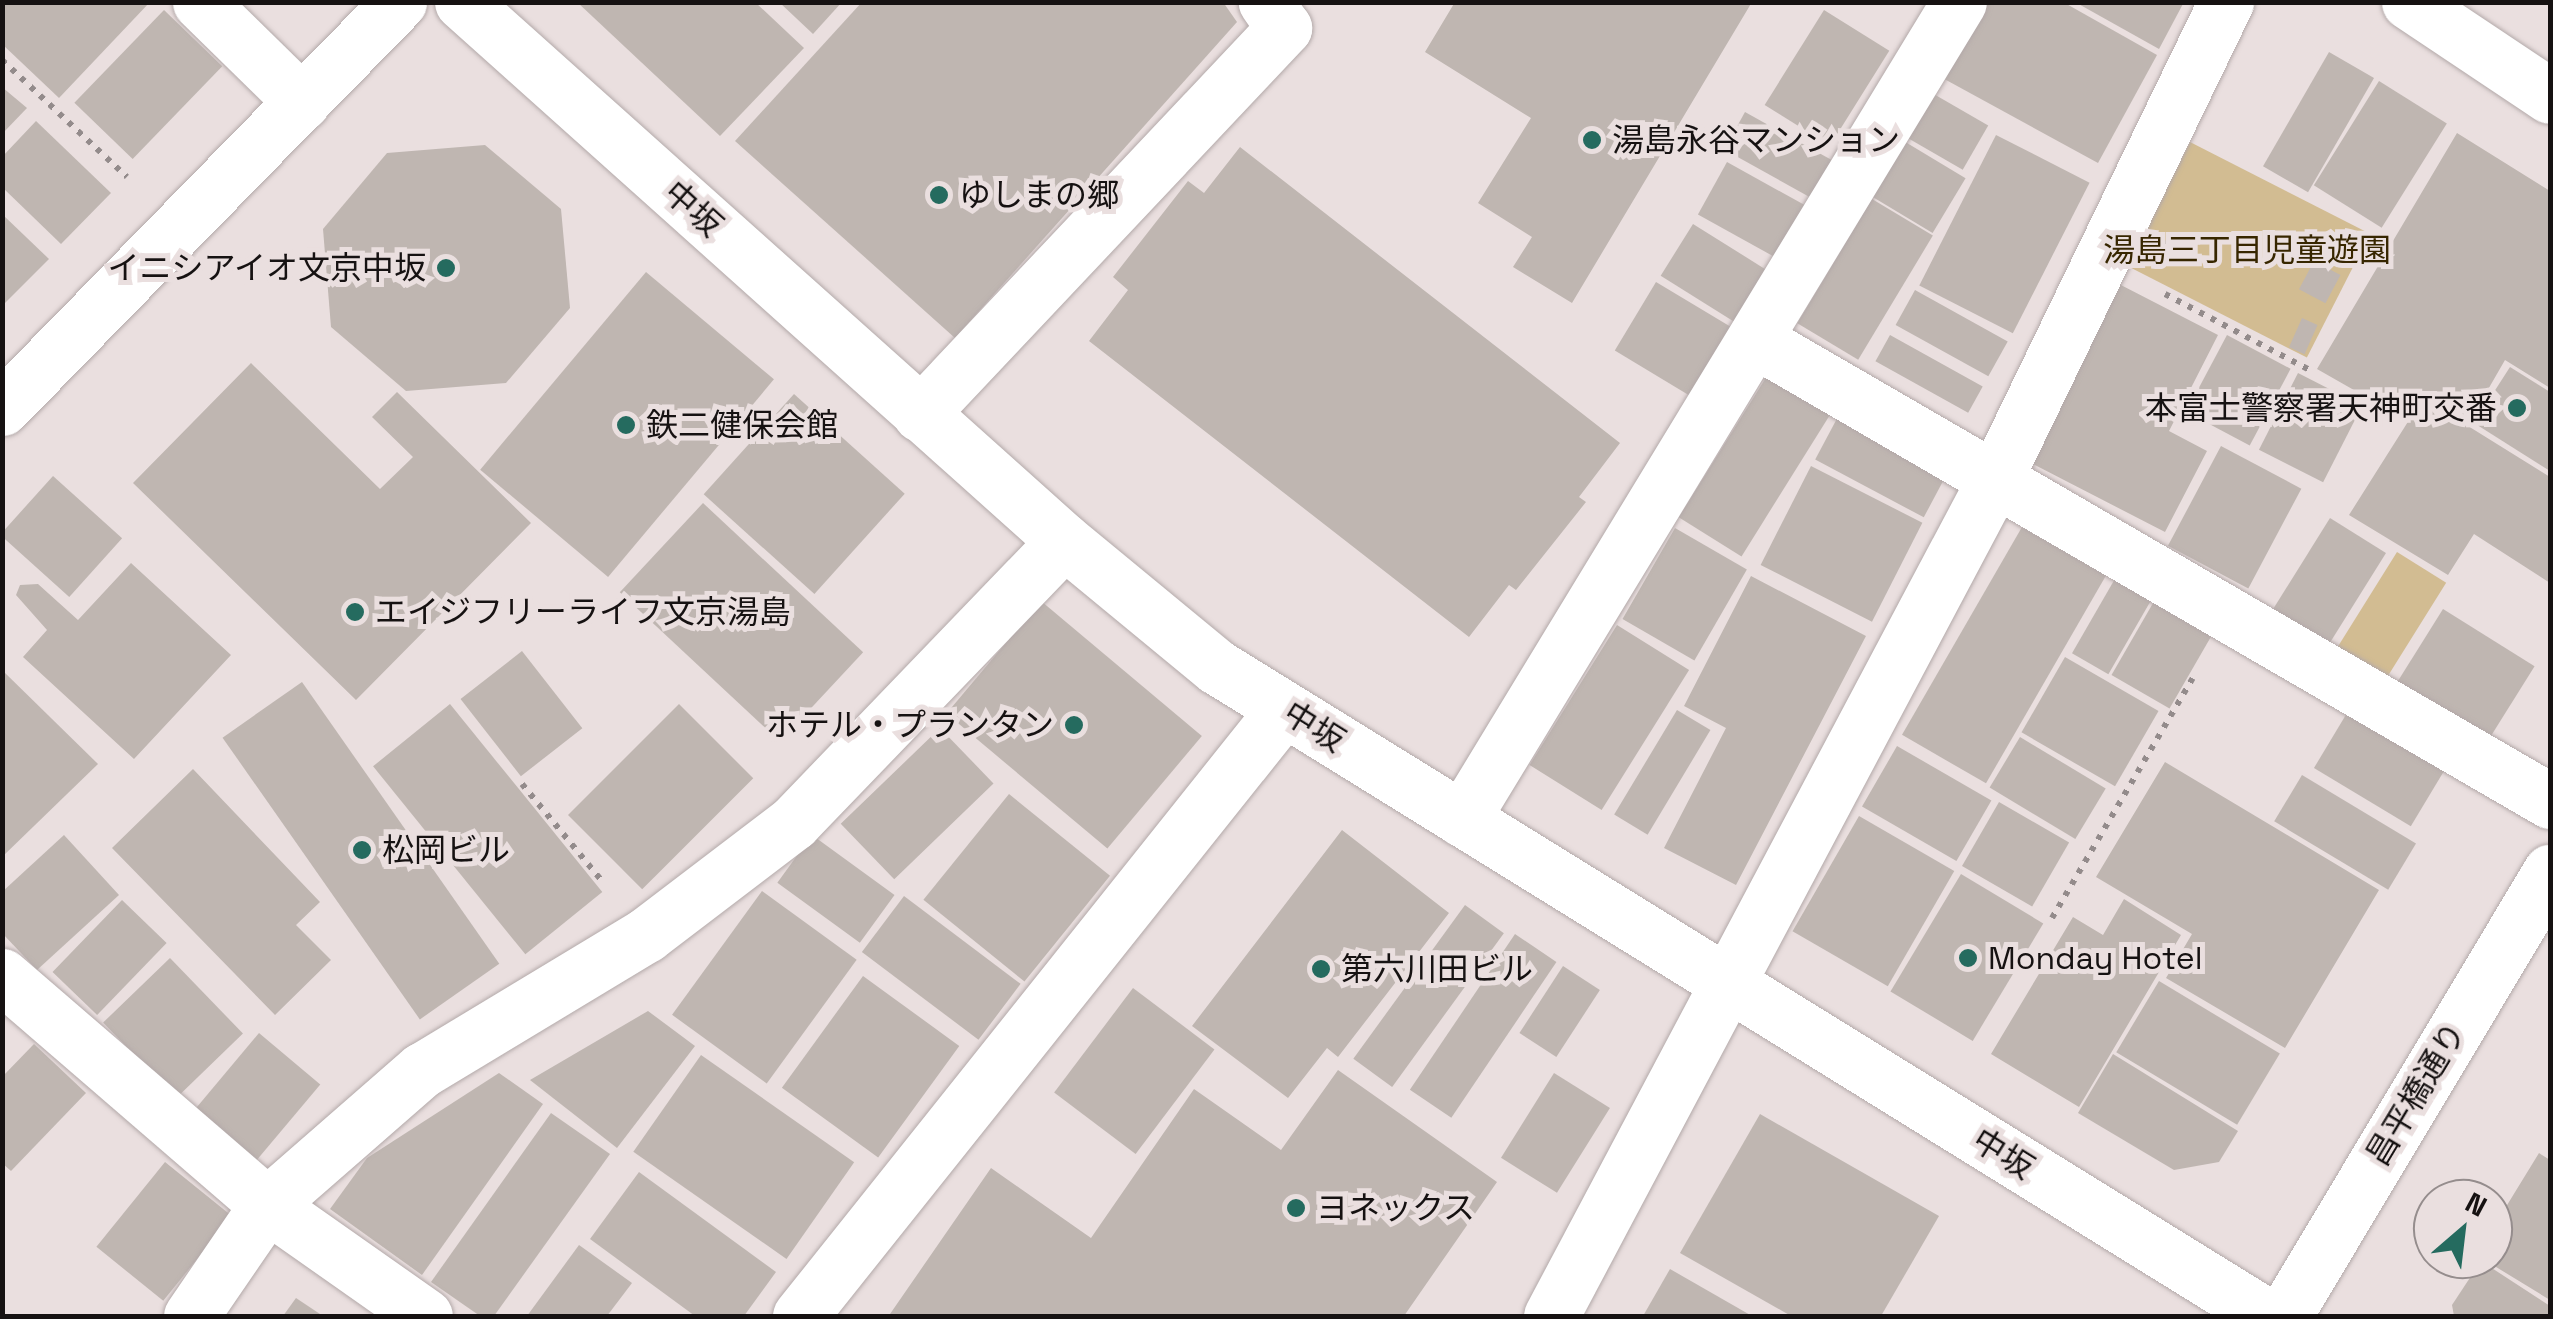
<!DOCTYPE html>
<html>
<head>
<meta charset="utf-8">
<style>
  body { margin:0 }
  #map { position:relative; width:2553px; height:1319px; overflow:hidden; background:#eadfdf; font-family:"Space Grotesk","Noto Sans JP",sans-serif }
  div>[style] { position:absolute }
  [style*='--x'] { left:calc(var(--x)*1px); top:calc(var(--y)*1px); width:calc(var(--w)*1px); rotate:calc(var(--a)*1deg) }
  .green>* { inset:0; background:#d2bc92; transform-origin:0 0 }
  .building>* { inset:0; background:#bfb6b1; transform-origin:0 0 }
  .round { border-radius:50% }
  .path>* { height:6px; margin-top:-3px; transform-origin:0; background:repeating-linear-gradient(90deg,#938b8b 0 5px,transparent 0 13px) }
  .roads { filter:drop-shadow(0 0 2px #b3a9a9) drop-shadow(0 0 2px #b3a9a9) }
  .minor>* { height:55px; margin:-27.5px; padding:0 27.5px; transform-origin:27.5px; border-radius:27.5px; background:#fff }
  .major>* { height:55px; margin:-27.5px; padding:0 27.5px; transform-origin:27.5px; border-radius:27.5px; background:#fff }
  .dots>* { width:28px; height:28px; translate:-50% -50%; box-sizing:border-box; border:5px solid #eadfdf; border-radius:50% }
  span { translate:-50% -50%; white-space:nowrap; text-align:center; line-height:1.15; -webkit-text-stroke:10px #eadfdf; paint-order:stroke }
  .poi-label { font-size:32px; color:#161212 }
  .left { translate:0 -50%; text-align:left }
  .right { translate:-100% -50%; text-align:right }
  .street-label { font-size:32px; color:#161212 }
  .park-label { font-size:32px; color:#372600 }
  .frame { position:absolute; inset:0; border:5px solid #161212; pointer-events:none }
  .north { position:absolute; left:2413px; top:1179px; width:100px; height:100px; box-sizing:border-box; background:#eadfdf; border:2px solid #958d8d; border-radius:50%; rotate:28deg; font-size:28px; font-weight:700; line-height:40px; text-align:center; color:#161212 }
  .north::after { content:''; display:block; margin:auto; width:35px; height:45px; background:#256b5f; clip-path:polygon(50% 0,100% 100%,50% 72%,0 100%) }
</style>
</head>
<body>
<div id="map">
  <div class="green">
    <i style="left:2190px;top:142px;width:202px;height:139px;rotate:27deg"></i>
    <i style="left:2397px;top:552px;width:58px;height:115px;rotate:32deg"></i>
  </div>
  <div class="building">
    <i style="clip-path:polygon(2px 2px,150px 2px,59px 98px,2px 44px)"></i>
    <i style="clip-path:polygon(577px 2px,755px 2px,804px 48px,720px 136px)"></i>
    <i style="clip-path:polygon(779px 2px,842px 2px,813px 34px)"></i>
    <i style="clip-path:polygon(862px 2px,1223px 2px,1237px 22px,955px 338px,735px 141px)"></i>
    <i style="clip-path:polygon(1455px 2px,1752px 2px,1572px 303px,1513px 267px,1532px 237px,1478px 203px,1531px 118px,1425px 52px)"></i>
    <i style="clip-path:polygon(1978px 2px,2063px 2px,2157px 55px,2098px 163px,1937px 75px)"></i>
    <i style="clip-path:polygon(2075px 2px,2184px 2px,2159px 49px)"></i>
    <i style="left:164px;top:10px;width:81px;height:129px;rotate:44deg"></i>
    <i style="left:1824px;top:10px;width:77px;height:112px;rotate:32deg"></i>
    <i style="left:2329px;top:52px;width:52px;height:132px;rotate:30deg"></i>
    <i style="left:2379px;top:81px;width:80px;height:123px;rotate:32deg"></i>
    <i style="clip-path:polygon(2px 87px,27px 108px,2px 134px)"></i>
    <i style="left:1925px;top:89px;width:73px;height:51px;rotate:30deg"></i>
    <i style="left:1745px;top:112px;width:112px;height:43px;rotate:29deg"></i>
    <i style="clip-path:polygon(36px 121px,111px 193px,61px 244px,2px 187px,2px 157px)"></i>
    <i style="clip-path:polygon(2457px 133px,2550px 191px,2550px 388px,2505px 360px,2471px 419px,2418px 391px,2403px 418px,2317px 369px)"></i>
    <i style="left:1996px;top:135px;width:105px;height:169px;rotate:27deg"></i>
    <i style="left:1897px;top:137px;width:80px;height:64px;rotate:31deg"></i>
    <i style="clip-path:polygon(485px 145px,561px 209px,570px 308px,506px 383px,406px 391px,331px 327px,323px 229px,387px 153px)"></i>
    <i style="clip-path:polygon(1240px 147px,1620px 443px,1579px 497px,1586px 502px,1516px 590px,1509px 585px,1469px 637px,1089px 341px,1128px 290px,1113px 277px,1188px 181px,1204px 193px)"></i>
    <i style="left:1727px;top:162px;width:96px;height:60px;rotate:29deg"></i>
    <i style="left:1872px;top:199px;width:71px;height:145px;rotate:31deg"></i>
    <i style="clip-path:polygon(2px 214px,49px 259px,2px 306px)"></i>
    <i style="left:1693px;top:224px;width:97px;height:61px;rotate:32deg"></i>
    <i class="round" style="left:2153px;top:240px;width:20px;height:20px"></i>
    <i style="left:2314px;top:261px;width:30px;height:32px;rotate:28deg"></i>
    <i style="left:646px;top:272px;width:167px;height:258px;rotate:40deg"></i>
    <i style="left:1656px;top:282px;width:89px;height:80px;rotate:31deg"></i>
    <i style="clip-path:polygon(2117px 283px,2218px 335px,2169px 431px,2207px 451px,2165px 532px,2027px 461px)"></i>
    <i style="left:1915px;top:290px;width:106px;height:40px;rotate:29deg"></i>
    <i style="left:2302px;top:318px;width:17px;height:32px;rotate:24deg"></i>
    <i style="left:1890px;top:335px;width:106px;height:30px;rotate:29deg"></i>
    <i style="left:2227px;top:335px;width:72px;height:87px;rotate:28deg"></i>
    <i style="clip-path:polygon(251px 363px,380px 489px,413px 457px,372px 417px,397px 392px,531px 523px,356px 700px,133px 483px)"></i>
    <i style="clip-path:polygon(2510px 367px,2550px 392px,2550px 471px,2474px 423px)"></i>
    <i style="left:1772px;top:368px;width:74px;height:176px;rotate:32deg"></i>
    <i style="left:2298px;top:373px;width:72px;height:86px;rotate:27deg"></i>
    <i style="left:794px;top:394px;width:149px;height:135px;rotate:42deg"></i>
    <i style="clip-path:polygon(2423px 398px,2550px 477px,2550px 583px,2474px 534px,2448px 575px,2349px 515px)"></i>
    <i style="left:1841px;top:411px;width:123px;height:55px;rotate:28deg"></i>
    <i style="left:2221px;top:446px;width:91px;height:113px;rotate:28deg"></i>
    <i style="left:1811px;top:466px;width:125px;height:111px;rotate:27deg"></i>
    <i style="left:53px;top:476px;width:93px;height:79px;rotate:42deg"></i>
    <i style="left:703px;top:503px;width:219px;height:122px;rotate:43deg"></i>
    <i style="left:2330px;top:518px;width:66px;height:107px;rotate:32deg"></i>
    <i style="left:2022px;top:527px;width:97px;height:240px;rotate:30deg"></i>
    <i style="left:1675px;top:528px;width:83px;height:105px;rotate:30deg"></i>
    <i style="clip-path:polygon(131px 563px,231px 655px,134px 759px,23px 657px,47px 630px,16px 595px,20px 585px,38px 584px,78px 620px)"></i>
    <i style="clip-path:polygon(1751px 576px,1866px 636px,1736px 885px,1664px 848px,1726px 728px,1684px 706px)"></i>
    <i style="left:2116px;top:577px;width:42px;height:88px;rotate:30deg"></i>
    <i style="left:2160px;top:591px;width:67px;height:97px;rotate:30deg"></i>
    <i style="left:1041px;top:601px;width:210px;height:147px;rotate:40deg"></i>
    <i style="left:2443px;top:609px;width:108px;height:90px;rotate:32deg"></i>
    <i style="left:1617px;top:625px;width:85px;height:165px;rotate:32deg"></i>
    <i style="left:522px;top:651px;width:98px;height:78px;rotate:52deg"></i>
    <i style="left:2065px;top:657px;width:108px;height:87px;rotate:30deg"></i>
    <i style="clip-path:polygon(2px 670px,98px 764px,2px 857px)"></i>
    <i style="left:302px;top:682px;width:344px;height:97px;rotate:55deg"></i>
    <i style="left:450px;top:704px;width:242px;height:99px;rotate:51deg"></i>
    <i style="left:679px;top:704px;width:105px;height:157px;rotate:45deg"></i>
    <i style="left:2350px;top:708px;width:113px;height:70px;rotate:31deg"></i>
    <i style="left:1677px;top:710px;width:39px;height:122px;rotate:31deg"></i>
    <i style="left:940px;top:728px;width:77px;height:138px;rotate:46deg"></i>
    <i style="left:2020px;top:737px;width:100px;height:59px;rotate:31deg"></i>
    <i style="left:1897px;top:746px;width:109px;height:70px;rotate:30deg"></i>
    <i style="clip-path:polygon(2165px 762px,2379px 890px,2285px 1048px,2166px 978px,2192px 934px,2096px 877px)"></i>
    <i style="clip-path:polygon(193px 769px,320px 902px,296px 925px,331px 960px,275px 1015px,112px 848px)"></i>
    <i style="left:2302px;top:775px;width:133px;height:54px;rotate:31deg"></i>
    <i style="left:1009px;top:794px;width:130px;height:136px;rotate:39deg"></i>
    <i style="left:1999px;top:802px;width:81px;height:74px;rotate:30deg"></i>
    <i style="left:1859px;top:816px;width:110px;height:133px;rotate:30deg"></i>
    <i style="clip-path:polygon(1342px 830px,1449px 913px,1338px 1057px,1327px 1048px,1288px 1098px,1192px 1026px)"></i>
    <i style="clip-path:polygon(64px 835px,119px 895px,37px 970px,2px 933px,2px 892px)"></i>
    <i style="left:812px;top:835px;width:102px;height:59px;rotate:36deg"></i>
    <i style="left:1961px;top:874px;width:96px;height:137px;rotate:31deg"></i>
    <i style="left:762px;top:891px;width:117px;height:153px;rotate:36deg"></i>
    <i style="left:904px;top:896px;width:146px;height:70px;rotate:37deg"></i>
    <i style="clip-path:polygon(2124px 899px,2181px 935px,2079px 1107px,1991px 1054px,2073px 917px,2103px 935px)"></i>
    <i style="left:122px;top:900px;width:62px;height:100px;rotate:44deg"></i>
    <i style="left:1465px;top:905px;width:48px;height:190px;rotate:36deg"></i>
    <i style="left:1515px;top:934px;width:50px;height:188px;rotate:34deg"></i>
    <i style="left:170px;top:958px;width:105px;height:93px;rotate:46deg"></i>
    <i style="left:1563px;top:966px;width:44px;height:80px;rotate:33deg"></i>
    <i style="left:863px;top:976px;width:119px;height:138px;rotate:36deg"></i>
    <i style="left:2159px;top:981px;width:141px;height:83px;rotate:31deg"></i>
    <i style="left:1133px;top:988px;width:102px;height:131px;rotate:37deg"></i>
    <i style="clip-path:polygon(648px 1011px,695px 1046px,617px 1148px,530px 1080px)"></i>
    <i style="left:259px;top:1033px;width:80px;height:103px;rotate:40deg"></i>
    <i style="clip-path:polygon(34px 1044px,86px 1093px,11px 1171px,2px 1163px,2px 1077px)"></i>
    <i style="clip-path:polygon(2113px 1054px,2238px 1131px,2219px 1162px,2174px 1170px,2078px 1113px)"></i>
    <i style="left:701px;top:1055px;width:187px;height:118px;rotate:35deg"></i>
    <i style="clip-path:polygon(1338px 1070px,1497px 1182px,1404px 1316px,890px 1314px,991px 1168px,1091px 1238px,1194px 1089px,1281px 1150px)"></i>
    <i style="clip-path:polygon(499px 1073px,543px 1104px,422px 1275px,330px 1209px,367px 1158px)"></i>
    <i style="left:1554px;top:1073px;width:66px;height:100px;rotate:32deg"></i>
    <i style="clip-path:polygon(551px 1113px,610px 1154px,494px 1316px,480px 1316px,431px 1282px)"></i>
    <i style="clip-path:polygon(1760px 1114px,1939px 1216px,1881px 1316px,1791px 1316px,1680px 1253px)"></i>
    <i style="clip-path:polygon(2539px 1153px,2550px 1160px,2550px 1300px,2483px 1259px,2493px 1259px,2493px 1228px)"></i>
    <i style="left:165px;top:1162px;width:86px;height:109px;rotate:39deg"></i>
    <i style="clip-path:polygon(639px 1172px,776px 1272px,744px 1316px,695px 1316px,590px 1239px)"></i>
    <i style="clip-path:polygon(579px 1245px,632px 1283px,607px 1316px,527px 1316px)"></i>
    <i style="clip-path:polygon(2481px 1261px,2550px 1306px,2550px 1316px,2454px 1316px,2452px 1305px)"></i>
    <i style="clip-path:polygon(1670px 1269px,1752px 1316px,1643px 1316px)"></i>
    <i style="clip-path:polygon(296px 1298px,323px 1316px,283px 1316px)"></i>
  </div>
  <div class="path">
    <i style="--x:2;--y:60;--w:171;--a:43.1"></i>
    <i style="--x:2165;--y:294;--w:164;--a:27.7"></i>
    <i style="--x:522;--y:784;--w:124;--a:50.5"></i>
    <i style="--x:2052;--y:918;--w:278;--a:-59.6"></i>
  </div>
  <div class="roads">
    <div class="minor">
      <i style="--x:200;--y:2;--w:143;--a:44.4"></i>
      <i style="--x:462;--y:2;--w:808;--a:41.84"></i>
      <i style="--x:1064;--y:541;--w:198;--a:39.5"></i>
      <i style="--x:1217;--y:667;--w:1234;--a:31.74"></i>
      <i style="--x:2409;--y:2;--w:169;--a:33.7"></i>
      <i style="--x:1755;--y:340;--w:919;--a:30.11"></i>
      <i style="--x:2;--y:408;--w:568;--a:-45.64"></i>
      <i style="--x:920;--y:414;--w:531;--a:-46.68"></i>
      <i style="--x:1284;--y:28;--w:32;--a:-125"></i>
      <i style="--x:1462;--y:819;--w:956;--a:-58.69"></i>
      <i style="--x:2;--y:976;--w:350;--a:40.8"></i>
      <i style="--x:267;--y:1205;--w:193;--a:35.1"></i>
      <i style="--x:191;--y:1316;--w:135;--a:-55.6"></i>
      <i style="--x:267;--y:1205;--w:206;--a:-41.1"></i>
      <i style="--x:422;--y:1070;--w:262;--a:-31.1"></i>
      <i style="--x:646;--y:935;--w:185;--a:-37.3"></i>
      <i style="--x:793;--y:823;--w:391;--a:-46.1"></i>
      <i style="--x:800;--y:1316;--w:776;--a:-51.43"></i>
      <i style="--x:1551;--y:1316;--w:952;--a:-62.06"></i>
      <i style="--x:1997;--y:475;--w:526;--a:-64.17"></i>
    </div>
    <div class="major">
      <i style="--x:2284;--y:1316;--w:518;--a:-59.07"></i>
    </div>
  </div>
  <div class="dots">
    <i style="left:1592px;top:140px;background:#256b5f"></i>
    <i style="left:939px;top:195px;background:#256b5f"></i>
    <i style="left:446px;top:268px;background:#256b5f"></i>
    <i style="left:2517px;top:408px;background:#256b5f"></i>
    <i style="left:626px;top:425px;background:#256b5f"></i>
    <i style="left:355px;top:612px;background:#256b5f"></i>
    <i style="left:1074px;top:725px;background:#256b5f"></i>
    <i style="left:362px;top:850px;background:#256b5f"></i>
    <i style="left:1968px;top:958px;background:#256b5f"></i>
    <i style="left:1321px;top:969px;background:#256b5f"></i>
    <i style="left:1296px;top:1208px;background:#256b5f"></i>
  </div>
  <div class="poi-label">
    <span class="left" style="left:1612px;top:140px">湯島永谷マンション</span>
    <span class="left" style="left:959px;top:195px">ゆしまの郷</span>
    <span class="right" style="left:426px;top:268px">イニシアイオ文京中坂</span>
    <span class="right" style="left:2497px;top:408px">本富士警察署天神町交番</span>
    <span class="left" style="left:646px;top:425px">鉄二健保会館</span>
    <span class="left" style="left:375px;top:612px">エイジフリーライフ文京湯島</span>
    <span class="right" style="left:1054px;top:725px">ホテル・プランタン</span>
    <span class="left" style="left:382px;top:850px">松岡ビル</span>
    <span class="left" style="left:1988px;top:958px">Monday Hotel</span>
    <span class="left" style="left:1341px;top:969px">第六川田ビル</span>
    <span class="left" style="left:1316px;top:1208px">ヨネックス</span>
  </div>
  <div class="street-label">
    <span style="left:693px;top:209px;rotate:42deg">中坂</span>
    <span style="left:1314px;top:727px;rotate:32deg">中坂</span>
    <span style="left:2416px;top:1094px;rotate:-59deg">昌平橋通り</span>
    <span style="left:2003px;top:1154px;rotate:32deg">中坂</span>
  </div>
  <div class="park-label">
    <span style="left:2247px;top:250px">湯島三丁目児童遊園</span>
  </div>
  <div class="frame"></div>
  <div class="north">N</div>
</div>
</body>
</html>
